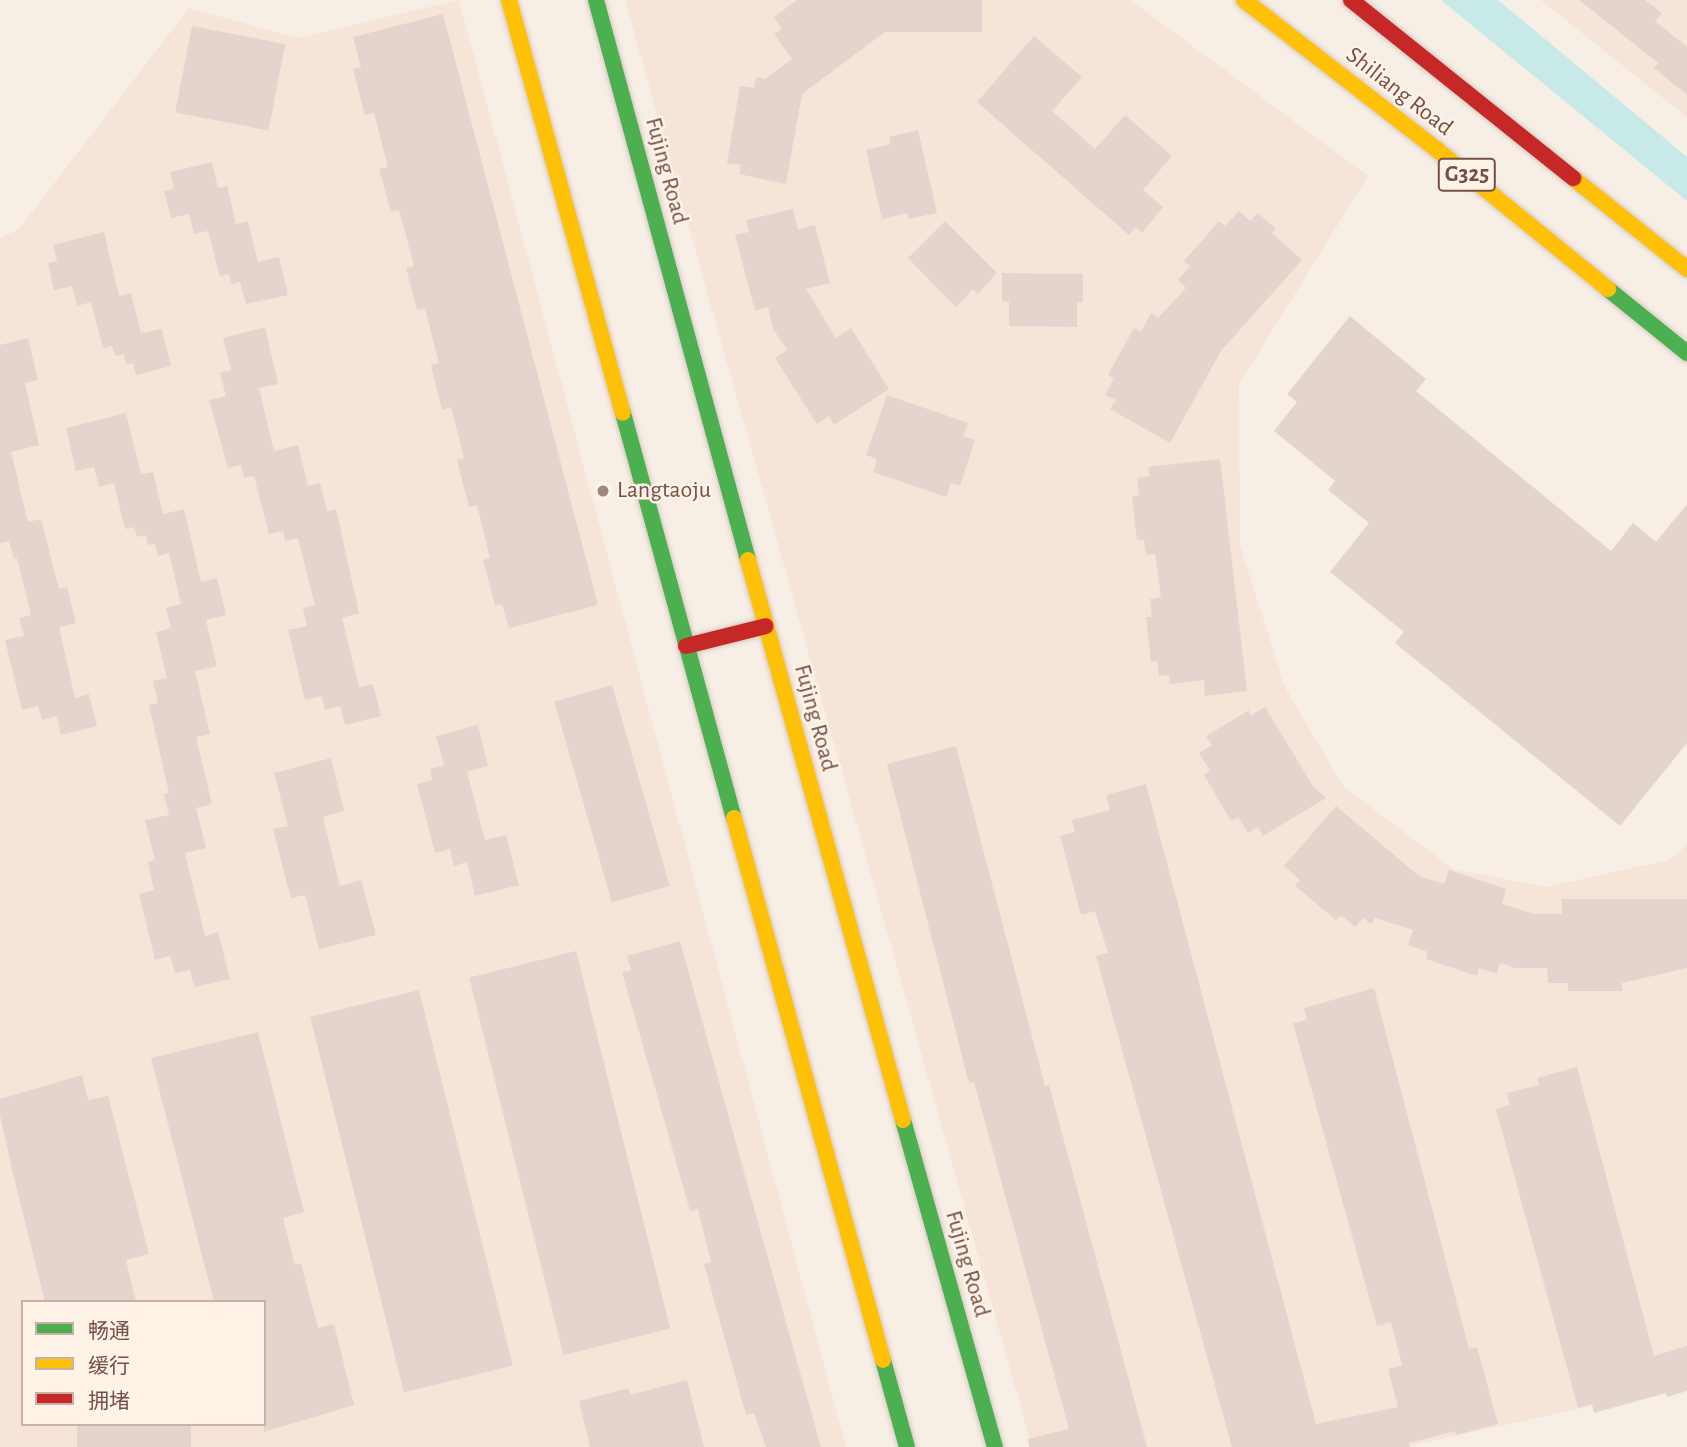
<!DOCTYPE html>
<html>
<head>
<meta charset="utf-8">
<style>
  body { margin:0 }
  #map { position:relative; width:1687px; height:1447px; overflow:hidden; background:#f7eee6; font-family:"Alegreya Sans","Noto Sans SC",sans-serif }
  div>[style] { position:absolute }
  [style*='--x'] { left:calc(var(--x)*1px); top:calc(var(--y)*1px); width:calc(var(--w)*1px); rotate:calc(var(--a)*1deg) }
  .residential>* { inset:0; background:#f5e4d7 }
  .water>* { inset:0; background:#c7e9e7 }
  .building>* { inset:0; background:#e3d5ce; transform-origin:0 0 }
  .roads { filter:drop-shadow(0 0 2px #d7c9c2) drop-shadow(0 0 2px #d7c9c2) }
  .fast>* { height:16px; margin:-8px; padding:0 8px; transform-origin:8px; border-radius:8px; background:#4caf50 }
  .slow>* { height:16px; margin:-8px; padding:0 8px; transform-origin:8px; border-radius:8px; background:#ffc107 }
  .jam>* { height:16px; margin:-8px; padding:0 8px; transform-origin:8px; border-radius:8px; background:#c62828 }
  .dots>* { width:19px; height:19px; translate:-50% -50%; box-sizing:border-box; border:4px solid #fff2e7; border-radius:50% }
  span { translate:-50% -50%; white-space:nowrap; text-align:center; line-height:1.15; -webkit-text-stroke:5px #fff2e7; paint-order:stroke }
  .shield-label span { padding:2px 5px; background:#fff2e7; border:2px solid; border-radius:5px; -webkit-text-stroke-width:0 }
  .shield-label { font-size:23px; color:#755045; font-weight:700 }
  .street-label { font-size:24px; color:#755045 }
  .poi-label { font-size:24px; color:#755045 }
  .left { translate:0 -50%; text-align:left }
  .legend { position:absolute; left:21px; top:1300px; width:245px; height:126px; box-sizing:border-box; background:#fff2e7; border:2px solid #c8b1a6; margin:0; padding:9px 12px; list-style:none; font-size:21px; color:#755045 }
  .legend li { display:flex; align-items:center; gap:14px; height:35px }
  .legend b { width:35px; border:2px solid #c8b1a6 }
</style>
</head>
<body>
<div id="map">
  <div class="residential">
    <i style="clip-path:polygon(evenodd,459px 0,846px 1447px,0 1447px,0 238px,19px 229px,189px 8px,298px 38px,459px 0,23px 1302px,264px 1302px,264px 1424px,23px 1424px,23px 1302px)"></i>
    <i style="clip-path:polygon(625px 0,1130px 0,1368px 176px,1239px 384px,1240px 546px,1285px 687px,1343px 786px,1453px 869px,1546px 887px,1669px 860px,1687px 845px,1687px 1385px,1405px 1447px,1032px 1447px)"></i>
    <i style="clip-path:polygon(1541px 0,1687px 0,1687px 117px)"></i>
  </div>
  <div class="water">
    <i style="clip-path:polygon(1441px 0,1498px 0,1687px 157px,1687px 201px)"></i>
  </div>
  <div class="building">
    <i style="clip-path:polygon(797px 0,982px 0,982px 32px,885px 32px,802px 94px,786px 184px,739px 174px,741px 165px,727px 163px,740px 86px,754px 88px,756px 77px,765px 79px,792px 59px,774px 34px,782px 29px,774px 17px)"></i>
    <i style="clip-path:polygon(1579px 0,1645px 0,1662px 13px,1655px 21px,1687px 47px,1687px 95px,1654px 68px,1658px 63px)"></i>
    <i style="clip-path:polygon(443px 14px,598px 605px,509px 628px,502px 604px,495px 606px,483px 560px,490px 558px,477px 505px,469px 507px,457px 460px,464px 458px,451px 407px,442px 410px,431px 365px,439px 363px,425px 308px,417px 310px,406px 268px,414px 266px,399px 210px,391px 212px,379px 169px,388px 167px,374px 113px,365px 115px,353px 69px,361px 67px,353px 37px)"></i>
    <i style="left:192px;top:26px;width:95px;height:88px;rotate:11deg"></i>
    <i style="clip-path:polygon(1034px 36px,1082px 77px,1052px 111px,1095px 149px,1125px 115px,1172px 156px,1143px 190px,1163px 207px,1142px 233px,1136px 227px,1129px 235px,977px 102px)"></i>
    <i style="clip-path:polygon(918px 130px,937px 213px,908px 219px,907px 213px,882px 219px,866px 150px,891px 144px,889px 137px)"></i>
    <i style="clip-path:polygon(212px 162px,218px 188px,227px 186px,236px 224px,248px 221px,258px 262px,279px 257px,288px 295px,246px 304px,240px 282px,231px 284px,229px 274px,220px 277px,208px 231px,194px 234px,189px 214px,171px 218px,164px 191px,174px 189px,170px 172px)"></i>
    <i style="clip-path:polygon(793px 209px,798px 230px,815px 225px,830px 283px,806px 289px,836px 338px,851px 328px,889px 389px,834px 425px,829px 416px,817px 424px,775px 358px,787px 350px,773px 329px,768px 307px,755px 311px,735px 235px,749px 232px,746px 220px)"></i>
    <i style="clip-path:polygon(1239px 211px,1250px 221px,1258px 213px,1276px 229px,1272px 233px,1302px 260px,1221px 351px,1170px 443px,1110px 409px,1116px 400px,1105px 395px,1114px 378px,1108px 375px,1134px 328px,1141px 332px,1151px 313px,1158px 318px,1186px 288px,1178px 280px,1190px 266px,1184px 261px,1219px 221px,1225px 226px)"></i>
    <i style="clip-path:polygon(945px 221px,997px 273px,978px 294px,973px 289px,956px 307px,908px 258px)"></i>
    <i style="clip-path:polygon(104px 232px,119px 296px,131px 293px,141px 333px,162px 329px,171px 366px,136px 375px,133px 363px,126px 364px,124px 354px,115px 356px,112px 346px,103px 348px,91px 302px,77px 306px,72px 286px,54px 290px,48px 263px,57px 261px,53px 245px)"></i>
    <i style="clip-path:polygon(1002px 273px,1083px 274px,1083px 302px,1077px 302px,1077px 327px,1009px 326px,1009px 302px,1002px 301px)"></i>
    <i style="clip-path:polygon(1350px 316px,1426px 379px,1416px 391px,1611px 551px,1633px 523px,1656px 542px,1687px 504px,1687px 743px,1620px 826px,1395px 643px,1404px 632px,1330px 572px,1369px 523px,1328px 490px,1335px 481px,1274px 431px,1297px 402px,1287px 394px)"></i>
    <i style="clip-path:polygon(265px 327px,278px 384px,259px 388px,274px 451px,298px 445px,308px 486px,320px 483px,327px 511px,336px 509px,359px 613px,342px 618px,359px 687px,373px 684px,381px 716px,345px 725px,340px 706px,325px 710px,322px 696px,305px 700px,288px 630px,307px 626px,303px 608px,315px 605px,298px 538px,285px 541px,283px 531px,269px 534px,254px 476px,244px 478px,241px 465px,228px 468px,209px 400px,226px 396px,220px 373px,231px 370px,223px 338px)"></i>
    <i style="clip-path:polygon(28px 338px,38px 380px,25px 383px,39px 445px,11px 452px,28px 522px,41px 519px,59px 589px,67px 587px,76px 623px,59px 627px,75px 698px,89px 694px,97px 726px,61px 735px,57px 716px,42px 720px,38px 706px,22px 710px,5px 640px,24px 636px,19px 618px,31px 615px,17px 558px,14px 559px,9px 541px,0 543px,0 345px)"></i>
    <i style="clip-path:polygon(887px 395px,968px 423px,963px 436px,975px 440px,960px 486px,951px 483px,946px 497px,873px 472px,877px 459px,866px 455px)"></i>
    <i style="clip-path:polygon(126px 413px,141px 474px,153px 472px,163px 514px,184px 509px,201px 582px,217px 578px,226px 615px,206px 620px,217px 666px,195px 671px,210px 734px,196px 737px,212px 804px,196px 808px,206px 848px,185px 853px,205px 936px,218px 932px,230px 979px,194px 987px,190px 970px,175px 973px,170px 956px,155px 960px,139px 894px,154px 890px,148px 862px,155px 860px,145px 820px,169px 815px,164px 794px,169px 793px,149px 705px,158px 703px,153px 681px,167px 678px,156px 632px,171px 628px,166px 608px,181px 604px,169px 553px,158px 556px,155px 544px,148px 545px,146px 535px,137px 537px,134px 527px,125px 529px,114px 483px,99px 487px,94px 467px,76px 471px,66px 428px)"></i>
    <i style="clip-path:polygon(1220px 459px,1247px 691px,1205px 696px,1204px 680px,1170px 684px,1169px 675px,1159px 676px,1157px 661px,1151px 662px,1146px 617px,1152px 617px,1150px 599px,1161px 597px,1155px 554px,1146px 555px,1144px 540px,1137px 540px,1132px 496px,1139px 496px,1137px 478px,1150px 476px,1148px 467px)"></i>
    <i style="left:612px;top:685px;width:209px;height:60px;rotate:74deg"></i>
    <i style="clip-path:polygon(1265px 707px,1313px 786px,1326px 798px,1263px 836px,1258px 827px,1248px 833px,1238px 817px,1231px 821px,1204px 775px,1210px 771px,1199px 753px,1212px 745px,1206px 736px,1249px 710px,1250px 716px)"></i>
    <i style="clip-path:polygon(478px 725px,488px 766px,467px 772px,485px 840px,506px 835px,519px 885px,475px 896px,467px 862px,454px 866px,450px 849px,435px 853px,417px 784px,432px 780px,430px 769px,444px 765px,436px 736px)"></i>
    <i style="clip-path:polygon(956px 746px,1045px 1086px,1049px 1085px,1147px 1447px,1029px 1447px,1028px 1439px,1069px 1429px,974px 1082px,969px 1083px,887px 764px)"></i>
    <i style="clip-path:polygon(331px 758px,344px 811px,323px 817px,340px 886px,361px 880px,376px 935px,319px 949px,305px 895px,291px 898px,285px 876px,273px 829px,288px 826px,274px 773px)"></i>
    <i style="clip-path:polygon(1146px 784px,1316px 1424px,1398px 1407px,1388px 1369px,1402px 1365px,1391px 1322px,1377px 1326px,1293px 1023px,1307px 1020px,1304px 1008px,1374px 988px,1469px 1349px,1477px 1347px,1498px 1424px,1456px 1435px,1455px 1431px,1409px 1443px,1410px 1447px,1232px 1447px,1096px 956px,1108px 953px,1095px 911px,1081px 915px,1060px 836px,1075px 832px,1072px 820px,1110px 810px,1106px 795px)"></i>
    <i style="clip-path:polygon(1336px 806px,1419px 876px,1444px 884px,1449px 870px,1506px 889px,1502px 904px,1534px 914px,1562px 914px,1562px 899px,1687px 899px,1687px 968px,1622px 983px,1622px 991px,1568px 991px,1568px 983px,1548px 983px,1547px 968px,1515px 968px,1500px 963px,1497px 974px,1479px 968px,1477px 976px,1426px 959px,1428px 952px,1408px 945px,1413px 930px,1375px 918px,1371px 924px,1363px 918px,1355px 927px,1341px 915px,1336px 920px,1295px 886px,1300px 880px,1284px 866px)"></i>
    <i style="clip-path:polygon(680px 941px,754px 1208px,821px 1447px,766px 1447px,754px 1413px,746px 1415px,704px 1264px,711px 1262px,698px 1209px,690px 1211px,622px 972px,631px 970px,627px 956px)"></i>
    <i style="left:576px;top:951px;width:389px;height:110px;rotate:76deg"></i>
    <i style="left:419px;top:990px;width:387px;height:112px;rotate:76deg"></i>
    <i style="clip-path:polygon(258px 1032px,304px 1212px,283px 1218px,295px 1265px,301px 1263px,318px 1328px,334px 1324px,354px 1405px,264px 1432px,264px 1302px,214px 1302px,151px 1058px)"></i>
    <i style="clip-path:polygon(1577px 1067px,1654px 1356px,1687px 1346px,1687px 1391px,1667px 1397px,1666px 1393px,1594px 1413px,1592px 1404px,1578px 1408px,1496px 1109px,1510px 1105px,1507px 1093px,1539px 1085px,1537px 1078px)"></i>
    <i style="clip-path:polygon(82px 1075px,88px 1100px,108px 1096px,149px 1254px,126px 1260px,136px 1302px,45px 1302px,11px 1165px,0 1115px,0 1099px)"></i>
    <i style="clip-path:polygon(687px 1380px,704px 1447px,590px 1447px,579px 1401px,629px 1388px,630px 1395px)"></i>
    <i style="left:77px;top:1424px;width:114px;height:24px"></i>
  </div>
  <div class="roads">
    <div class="fast">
      <i style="--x:596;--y:0;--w:580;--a:74.81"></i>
      <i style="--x:1608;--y:289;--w:102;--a:39"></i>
      <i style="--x:623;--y:413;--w:420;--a:74.7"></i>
      <i style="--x:903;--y:1120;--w:340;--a:74.3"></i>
      <i style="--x:883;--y:1360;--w:90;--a:74.6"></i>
    </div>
    <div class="slow">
      <i style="--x:509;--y:0;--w:428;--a:74.6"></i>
      <i style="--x:1244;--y:0;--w:243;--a:37.8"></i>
      <i style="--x:1436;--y:149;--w:222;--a:39.1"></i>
      <i style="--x:1573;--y:178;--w:146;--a:38.6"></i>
      <i style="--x:748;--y:560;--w:581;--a:74.53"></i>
      <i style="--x:734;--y:818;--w:562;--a:74.63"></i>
    </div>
    <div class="jam">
      <i style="--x:1351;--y:0;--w:285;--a:38.7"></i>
      <i style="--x:686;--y:646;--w:82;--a:-14"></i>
    </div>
  </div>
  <div class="dots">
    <i style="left:603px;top:491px;background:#a2877d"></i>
  </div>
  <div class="shield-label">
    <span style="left:1467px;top:175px">G325</span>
  </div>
  <div class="street-label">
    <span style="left:1399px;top:92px;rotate:38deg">Shiliang Road</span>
    <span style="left:666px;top:171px;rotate:75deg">Fujing Road</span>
    <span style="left:815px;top:718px;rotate:75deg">Fujing Road</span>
    <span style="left:967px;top:1264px;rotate:74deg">Fujing Road</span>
  </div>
  <div class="poi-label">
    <span class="left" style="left:617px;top:491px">Langtaoju</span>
  </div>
  <ul class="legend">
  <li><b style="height:9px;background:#4caf50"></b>畅通</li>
  <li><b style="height:9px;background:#ffc107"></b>缓行</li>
  <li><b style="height:9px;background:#c62828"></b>拥堵</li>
  </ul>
</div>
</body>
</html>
